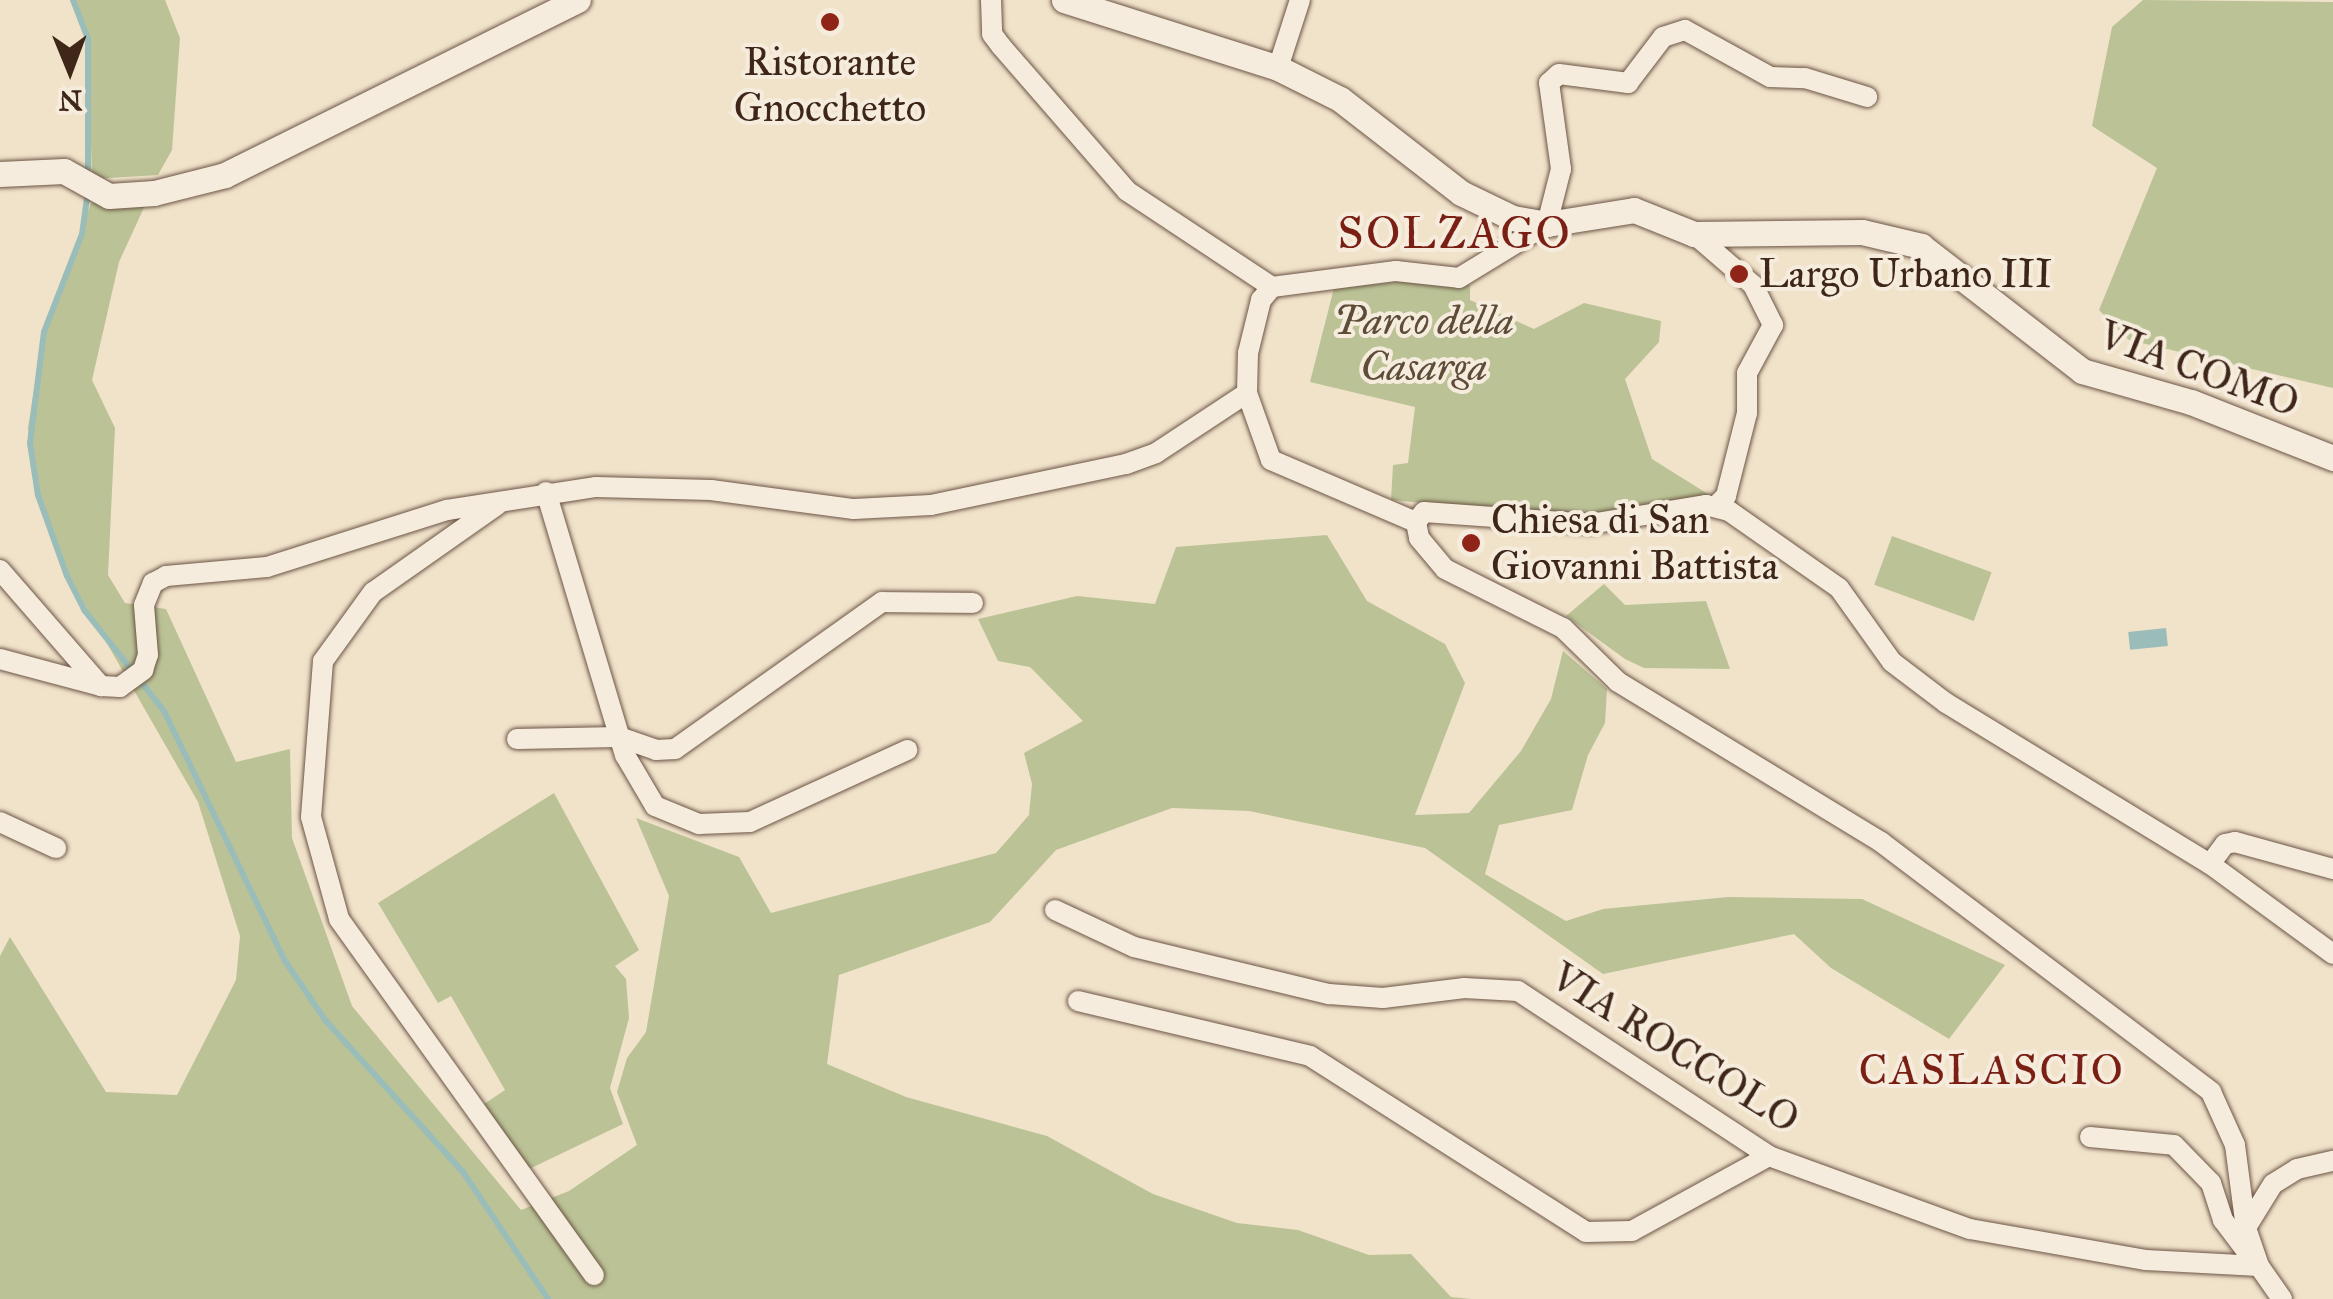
<!DOCTYPE html>
<html>
<head>
<meta charset="utf-8">
<style>
  body { margin:0 }
  #map { position:relative; width:2333px; height:1299px; overflow:hidden; background:#f1e2ca; font-family:"IM FELL Great Primer",serif }
  div>[style] { position:absolute }
  [style*='--x'] { left:calc(var(--x)*1px); top:calc(var(--y)*1px); width:calc(var(--w)*1px); rotate:calc(var(--a)*1deg) }
  .green>* { inset:0; background:#bbc396; transform-origin:0 0 }
  .water>* { inset:0; background:#9bbdb9; transform-origin:0 0 }
  .stream>* { height:6px; margin:-3px; padding:0 3px; transform-origin:3px; border-radius:3px; background:#9bbdb9 }
  .roads { filter:drop-shadow(0 0 2px #6b5545) drop-shadow(0 0 2px #6b5545) }
  .minor>* { height:20px; margin:-10px; padding:0 10px; transform-origin:10px; border-radius:10px; background:#f6ecdd }
  .tertiary>* { height:25px; margin:-12.5px; padding:0 12.5px; transform-origin:12.5px; border-radius:12.5px; background:#f6ecdd }
  .dots>* { width:28px; height:28px; translate:-50% -50%; box-sizing:border-box; border:5px solid #f6ecdd; border-radius:50% }
  span { translate:-50% -50%; white-space:nowrap; text-align:center; line-height:1.15; -webkit-text-stroke:8px #f6ecdd; paint-order:stroke }
  .poi-label { font-size:40px; color:#3e2619 }
  .left { translate:0 -50%; text-align:left }
  .park-label { font-size:40px; color:#5d4d38; font-style:italic }
  .street-label { font-size:40px; color:#3e2619 }
  .neighbourhood-label { font-size:42px; color:#7a1f14; letter-spacing:2.5px }
  .quarter-label { font-size:45px; color:#7a1f14; letter-spacing:2.5px }
  .north { position:absolute; left:20px; top:20px; width:100px; height:100px; -webkit-text-stroke:8px #f6ecdd; paint-order:stroke; rotate:179deg; font-size:28px; font-weight:700; line-height:40px; text-align:center; color:#3e2619 }
  .north::after { content:''; display:block; margin:auto; width:35px; height:45px; background:#3e2619; clip-path:polygon(50% 0,100% 100%,50% 72%,0 100%) }
</style>
</head>
<body>
<div id="map">
  <div class="green">
    <i style="clip-path:polygon(74px 0,165px 0,180px 38px,172px 150px,158px 175px,92px 179px,88px 39px)"></i>
    <i style="clip-path:polygon(2143px 0,2333px 2px,2333px 388px,2129px 340px,2099px 310px,2157px 168px,2092px 126px,2112px 27px)"></i>
    <i style="clip-path:polygon(147px 201px,119px 262px,92px 380px,115px 428px,108px 575px,125px 603px,166px 609px,236px 762px,290px 749px,292px 838px,352px 1006px,521px 1210px,569px 1191px,637px 1145px,617px 1092px,627px 1058px,646px 1032px,669px 896px,636px 818px,739px 857px,771px 913px,996px 853px,1029px 815px,1032px 784px,1024px 753px,1083px 721px,1030px 667px,998px 661px,978px 619px,1077px 596px,1155px 604px,1176px 547px,1327px 535px,1367px 601px,1445px 644px,1465px 683px,1415px 815px,1469px 813px,1521px 751px,1551px 699px,1563px 651px,1607px 689px,1605px 723px,1588px 755px,1572px 810px,1499px 825px,1485px 874px,1566px 921px,1603px 909px,1728px 897px,1862px 899px,2005px 965px,1949px 1039px,1831px 968px,1794px 934px,1603px 974px,1425px 848px,1249px 811px,1172px 808px,1056px 850px,990px 922px,839px 975px,827px 1064px,906px 1097px,1047px 1136px,1153px 1194px,1237px 1223px,1298px 1230px,1369px 1255px,1411px 1254px,1451px 1297px,1472px 1299px,0 1299px,0 956px,10px 937px,106px 1092px,177px 1095px,236px 980px,240px 936px,198px 802px,70px 579px,36px 488px,28px 428px,42px 338px,91px 203px)"></i>
    <i style="clip-path:polygon(1418px 280px,1470px 285px,1470px 300px,1534px 329px,1584px 303px,1661px 321px,1659px 342px,1625px 379px,1652px 459px,1711px 496px,1589px 518px,1391px 500px,1393px 465px,1408px 463px,1415px 407px,1310px 382px,1334px 288px)"></i>
    <i style="left:1892px;top:536px;width:106px;height:52px;rotate:20deg"></i>
    <i style="clip-path:polygon(1604px 584px,1625px 605px,1706px 601px,1730px 669px,1644px 668px,1625px 659px,1566px 616px)"></i>
    <i style="clip-path:polygon(554px 793px,639px 950px,615px 966px,626px 979px,629px 1018px,610px 1088px,623px 1124px,525px 1171px,484px 1104px,505px 1090px,451px 996px,438px 1003px,378px 903px)"></i>
  </div>
  <div class="water">
    <i style="left:2166px;top:628px;width:18px;height:38px;rotate:84deg"></i>
  </div>
  <div class="stream">
    <i style="--x:73;--y:0;--w:42;--a:69"></i>
    <i style="--x:88;--y:39;--w:139;--a:90"></i>
    <i style="--x:88;--y:191;--w:43;--a:97.9"></i>
    <i style="--x:82;--y:234;--w:105;--a:111.2"></i>
    <i style="--x:44;--y:332;--w:112;--a:97.2"></i>
    <i style="--x:30;--y:443;--w:53;--a:81.3"></i>
    <i style="--x:38;--y:495;--w:86;--a:70.3"></i>
    <i style="--x:67;--y:576;--w:39;--a:63"></i>
    <i style="--x:85;--y:611;--w:127;--a:51.7"></i>
    <i style="--x:164;--y:711;--w:278;--a:64.2"></i>
    <i style="--x:285;--y:961;--w:73;--a:55.7"></i>
    <i style="--x:326;--y:1021;--w:204;--a:47.8"></i>
    <i style="--x:463;--y:1172;--w:153;--a:56.2"></i>
  </div>
  <div class="roads">
    <div class="minor">
      <i style="--x:991;--y:0;--w:34;--a:88"></i>
      <i style="--x:992;--y:34;--w:15;--a:53"></i>
      <i style="--x:1001;--y:46;--w:192;--a:49"></i>
      <i style="--x:1127;--y:191;--w:174;--a:33.5"></i>
      <i style="--x:1278;--y:68;--w:71;--a:-72.1"></i>
      <i style="--x:1694;--y:234;--w:78;--a:40.8"></i>
      <i style="--x:1753;--y:285;--w:45;--a:63.4"></i>
      <i style="--x:1773;--y:325;--w:55;--a:118.4"></i>
      <i style="--x:1747;--y:373;--w:40;--a:90"></i>
      <i style="--x:1747;--y:413;--w:86;--a:104.2"></i>
      <i style="--x:1726;--y:496;--w:14;--a:135"></i>
      <i style="--x:1247;--y:393;--w:71;--a:70.3"></i>
      <i style="--x:1271;--y:460;--w:158;--a:23.2"></i>
      <i style="--x:546;--y:492;--w:275;--a:73.3"></i>
      <i style="--x:625;--y:755;--w:59;--a:59.5"></i>
      <i style="--x:655;--y:806;--w:48;--a:22.2"></i>
      <i style="--x:699;--y:824;--w:51;--a:-2.2"></i>
      <i style="--x:750;--y:822;--w:173;--a:-24.6"></i>
      <i style="--x:497;--y:505;--w:151;--a:144.9"></i>
      <i style="--x:373;--y:592;--w:85;--a:125.9"></i>
      <i style="--x:323;--y:661;--w:156;--a:94.4"></i>
      <i style="--x:311;--y:817;--w:106;--a:74.6"></i>
      <i style="--x:339;--y:919;--w:438;--a:54.4"></i>
      <i style="--x:1416;--y:522;--w:16;--a:79"></i>
      <i style="--x:1419;--y:538;--w:40;--a:50"></i>
      <i style="--x:1445;--y:569;--w:132;--a:26.6"></i>
      <i style="--x:1563;--y:628;--w:77;--a:44.5"></i>
      <i style="--x:1618;--y:682;--w:308;--a:31.3"></i>
      <i style="--x:1881;--y:842;--w:414;--a:37.1"></i>
      <i style="--x:2211;--y:1092;--w:58;--a:65.6"></i>
      <i style="--x:2235;--y:1145;--w:84;--a:82.5"></i>
      <i style="--x:2246;--y:1228;--w:40;--a:71.1"></i>
      <i style="--x:2259;--y:1266;--w:40;--a:55.1"></i>
      <i style="--x:1416;--y:522;--w:13;--a:-51"></i>
      <i style="--x:1424;--y:512;--w:166;--a:4.1"></i>
      <i style="--x:1590;--y:524;--w:118;--a:-9.3"></i>
      <i style="--x:1706;--y:505;--w:24;--a:15"></i>
      <i style="--x:1729;--y:511;--w:134;--a:35"></i>
      <i style="--x:1839;--y:588;--w:91;--a:54.4"></i>
      <i style="--x:1892;--y:662;--w:68;--a:37.2"></i>
      <i style="--x:1946;--y:703;--w:309;--a:31.4"></i>
      <i style="--x:2210;--y:864;--w:152;--a:36.2"></i>
      <i style="--x:0;--y:570;--w:154;--a:49"></i>
      <i style="--x:101;--y:686;--w:19;--a:3"></i>
      <i style="--x:120;--y:687;--w:29;--a:-36"></i>
      <i style="--x:143;--y:670;--w:16;--a:-72"></i>
      <i style="--x:148;--y:655;--w:50;--a:-94.6"></i>
      <i style="--x:144;--y:605;--w:24;--a:-68"></i>
      <i style="--x:153;--y:583;--w:15;--a:-28"></i>
      <i style="--x:166;--y:576;--w:101;--a:-5.1"></i>
      <i style="--x:267;--y:567;--w:189;--a:-17.6"></i>
      <i style="--x:447;--y:510;--w:151;--a:-8.8"></i>
      <i style="--x:596;--y:487;--w:115;--a:1.5"></i>
      <i style="--x:711;--y:490;--w:144;--a:7.6"></i>
      <i style="--x:854;--y:509;--w:77;--a:-3"></i>
      <i style="--x:931;--y:505;--w:199;--a:-11.9"></i>
      <i style="--x:1126;--y:464;--w:32;--a:-20"></i>
      <i style="--x:1156;--y:453;--w:109;--a:-33.4"></i>
      <i style="--x:1247;--y:393;--w:40;--a:-88.6"></i>
      <i style="--x:1248;--y:353;--w:55;--a:-76.2"></i>
      <i style="--x:1261;--y:300;--w:17;--a:-50"></i>
      <i style="--x:1272;--y:287;--w:125;--a:-7.4"></i>
      <i style="--x:1396;--y:271;--w:63;--a:6.3"></i>
      <i style="--x:1459;--y:278;--w:103;--a:-31.5"></i>
      <i style="--x:1547;--y:224;--w:57;--a:-75.7"></i>
      <i style="--x:1561;--y:169;--w:87;--a:-97.9"></i>
      <i style="--x:1549;--y:83;--w:13;--a:-42"></i>
      <i style="--x:1559;--y:74;--w:70;--a:7.4"></i>
      <i style="--x:1628;--y:83;--w:58;--a:-52.7"></i>
      <i style="--x:1663;--y:37;--w:23;--a:-18"></i>
      <i style="--x:1685;--y:30;--w:97;--a:28.9"></i>
      <i style="--x:1770;--y:77;--w:35;--a:2"></i>
      <i style="--x:1805;--y:78;--w:65;--a:17"></i>
      <i style="--x:0;--y:659;--w:105;--a:15"></i>
      <i style="--x:517;--y:739;--w:102;--a:-1.1"></i>
      <i style="--x:619;--y:737;--w:39;--a:19"></i>
      <i style="--x:656;--y:750;--w:19;--a:-3"></i>
      <i style="--x:675;--y:749;--w:254;--a:-35.4"></i>
      <i style="--x:882;--y:602;--w:91;--a:0.6"></i>
      <i style="--x:0;--y:822;--w:62;--a:24.9"></i>
      <i style="--x:2210;--y:864;--w:25;--a:-53"></i>
      <i style="--x:2225;--y:844;--w:10;--a:-11"></i>
      <i style="--x:2235;--y:842;--w:102;--a:15.4"></i>
      <i style="--x:1055;--y:910;--w:87;--a:25.1"></i>
      <i style="--x:1134;--y:947;--w:201;--a:13.6"></i>
      <i style="--x:1329;--y:994;--w:54;--a:4.2"></i>
      <i style="--x:1383;--y:998;--w:82;--a:-7"></i>
      <i style="--x:1464;--y:988;--w:54;--a:3.2"></i>
      <i style="--x:1518;--y:991;--w:300;--a:33.3"></i>
      <i style="--x:1769;--y:1156;--w:214;--a:20"></i>
      <i style="--x:1970;--y:1229;--w:179;--a:10"></i>
      <i style="--x:2146;--y:1260;--w:113;--a:3"></i>
      <i style="--x:1078;--y:1001;--w:238;--a:13.3"></i>
      <i style="--x:1310;--y:1056;--w:327;--a:32.5"></i>
      <i style="--x:1586;--y:1232;--w:46;--a:-1.2"></i>
      <i style="--x:1632;--y:1231;--w:156;--a:-28.7"></i>
      <i style="--x:2090;--y:1137;--w:84;--a:5.4"></i>
      <i style="--x:2174;--y:1145;--w:53;--a:45.8"></i>
      <i style="--x:2211;--y:1183;--w:39;--a:72"></i>
      <i style="--x:2223;--y:1220;--w:51;--a:52.9"></i>
      <i style="--x:2247;--y:1226;--w:49;--a:-58.2"></i>
      <i style="--x:2273;--y:1184;--w:28;--a:-32"></i>
      <i style="--x:2297;--y:1169;--w:37;--a:-13"></i>
    </div>
    <div class="tertiary">
      <i style="--x:1064;--y:0;--w:225;--a:17.6"></i>
      <i style="--x:1278;--y:68;--w:69;--a:26.6"></i>
      <i style="--x:1340;--y:99;--w:153;--a:37.8"></i>
      <i style="--x:1461;--y:193;--w:58;--a:25.7"></i>
      <i style="--x:1513;--y:218;--w:35;--a:10"></i>
      <i style="--x:1547;--y:224;--w:88;--a:-9.1"></i>
      <i style="--x:1634;--y:210;--w:65;--a:21.8"></i>
      <i style="--x:1694;--y:234;--w:168;--a:-0.7"></i>
      <i style="--x:1862;--y:232;--w:61;--a:13.3"></i>
      <i style="--x:1921;--y:246;--w:204;--a:37.8"></i>
      <i style="--x:2082;--y:371;--w:113;--a:15.9"></i>
      <i style="--x:2191;--y:402;--w:153;--a:21.5"></i>
      <i style="--x:0;--y:174;--w:64;--a:-2.7"></i>
      <i style="--x:64;--y:171;--w:51;--a:29.1"></i>
      <i style="--x:109;--y:196;--w:45;--a:-3.8"></i>
      <i style="--x:154;--y:193;--w:73;--a:-14.2"></i>
      <i style="--x:225;--y:175;--w:394;--a:-26.4"></i>
    </div>
  </div>
  <div class="dots">
    <i style="left:830px;top:22px;background:#8f2418"></i>
    <i style="left:1739px;top:274px;background:#8f2418"></i>
    <i style="left:1471px;top:543px;background:#8f2418"></i>
  </div>
  <div class="poi-label">
    <span style="left:830px;top:85px">Ristorante<br>Gnocchetto</span>
    <span class="left" style="left:1759px;top:274px">Largo Urbano III</span>
    <span class="left" style="left:1491px;top:543px">Chiesa di San<br>Giovanni Battista</span>
  </div>
  <div class="park-label">
    <span style="left:1424px;top:344px">Parco della<br>Casarga</span>
  </div>
  <div class="street-label">
    <span style="left:2199px;top:369px;rotate:20deg">VIA COMO</span>
    <span style="left:1675px;top:1048px;rotate:32deg">VIA ROCCOLO</span>
  </div>
  <div class="neighbourhood-label">
    <span style="left:1992px;top:1070px">CASLASCIO</span>
  </div>
  <div class="quarter-label">
    <span style="left:1455px;top:233px">SOLZAGO</span>
  </div>
  <div class="north">N</div>
</div>
</body>
</html>
